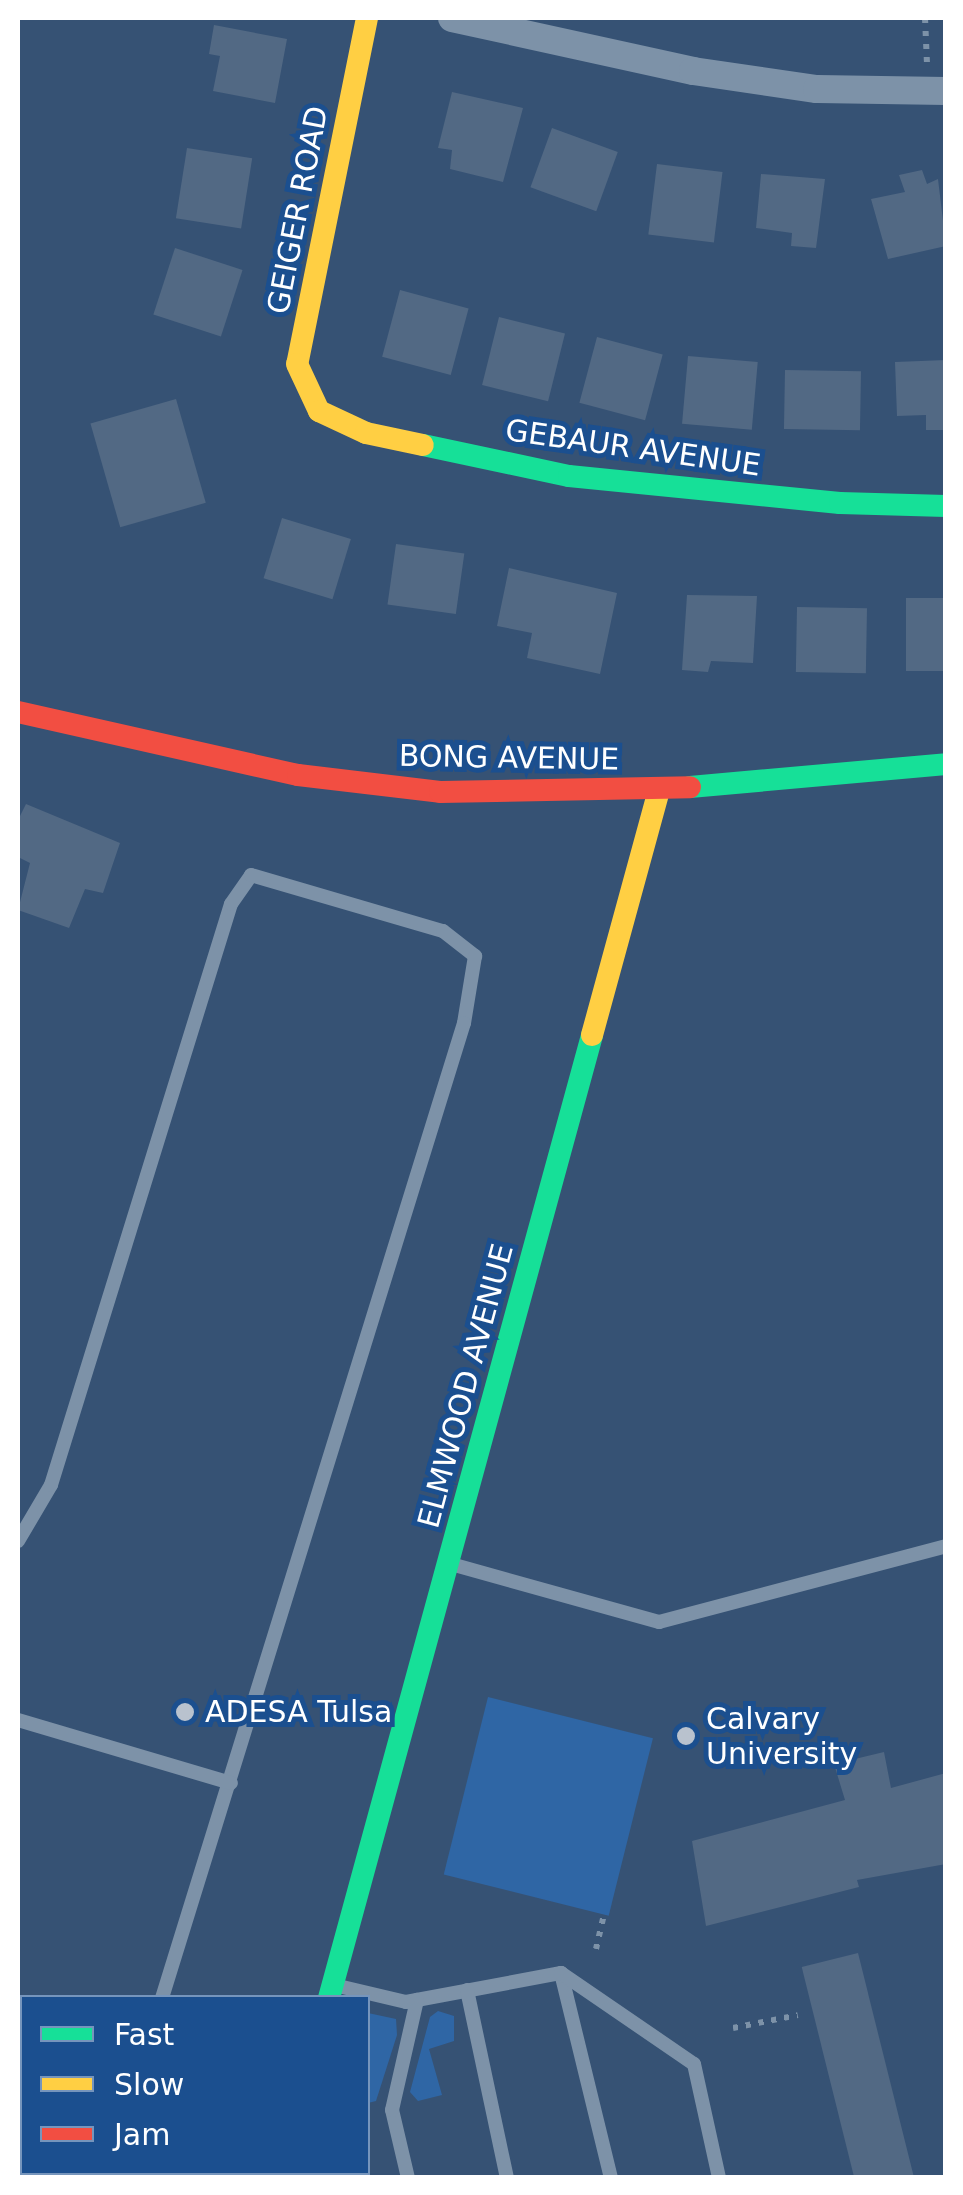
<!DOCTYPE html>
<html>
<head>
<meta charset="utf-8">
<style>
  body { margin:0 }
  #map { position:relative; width:963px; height:2195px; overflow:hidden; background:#365274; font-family:"DejaVu Sans",sans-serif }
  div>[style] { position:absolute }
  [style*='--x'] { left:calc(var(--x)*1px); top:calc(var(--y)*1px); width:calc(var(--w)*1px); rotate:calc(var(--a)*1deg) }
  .green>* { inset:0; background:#2f66a5; transform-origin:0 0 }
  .building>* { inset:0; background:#526984; transform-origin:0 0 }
  .path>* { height:6px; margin-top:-3px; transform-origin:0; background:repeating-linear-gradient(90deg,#7d92a8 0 5px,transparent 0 13px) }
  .lane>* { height:14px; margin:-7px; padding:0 7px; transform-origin:7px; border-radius:7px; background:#7d92a8 }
  .street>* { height:28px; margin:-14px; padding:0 14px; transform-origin:14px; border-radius:14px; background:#7d92a8 }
  .fast>* { height:22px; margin:-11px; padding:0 11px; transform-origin:11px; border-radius:11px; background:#16e098 }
  .slow>* { height:22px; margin:-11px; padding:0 11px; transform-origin:11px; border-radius:11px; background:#ffcf43 }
  .jam>* { height:22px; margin:-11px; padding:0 11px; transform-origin:11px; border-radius:11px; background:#f24e42 }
  .dots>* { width:28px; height:28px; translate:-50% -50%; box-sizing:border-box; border:5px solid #1b4f8f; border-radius:50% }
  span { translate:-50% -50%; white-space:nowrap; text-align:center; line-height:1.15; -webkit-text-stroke:10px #1b4f8f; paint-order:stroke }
  .street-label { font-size:30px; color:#fff }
  .poi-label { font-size:30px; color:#fff }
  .left { translate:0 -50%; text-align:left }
  .frame { position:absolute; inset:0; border:20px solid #fff; pointer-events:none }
  .legend { position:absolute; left:20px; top:1995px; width:350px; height:180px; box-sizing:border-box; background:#1b4f8f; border:2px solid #7695bc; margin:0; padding:12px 18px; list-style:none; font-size:30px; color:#fff }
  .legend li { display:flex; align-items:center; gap:20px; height:50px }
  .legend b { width:50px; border:2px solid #7695bc }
</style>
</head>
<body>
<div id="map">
  <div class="green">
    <i style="left:488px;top:1697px;width:170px;height:183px;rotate:14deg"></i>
    <i style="clip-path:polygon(438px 2011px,454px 2016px,454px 2041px,429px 2049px,442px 2095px,418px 2101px,410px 2092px,430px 2017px)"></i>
    <i style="clip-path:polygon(368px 2013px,396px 2019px,397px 2035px,376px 2101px,368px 2103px)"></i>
  </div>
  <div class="building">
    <i style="clip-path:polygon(214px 25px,287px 39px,275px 103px,213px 91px,220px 56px,209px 54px)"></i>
    <i style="clip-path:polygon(452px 92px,523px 108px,503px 182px,450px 169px,452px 150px,438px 148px)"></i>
    <i style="left:552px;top:128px;width:70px;height:63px;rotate:20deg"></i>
    <i style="left:187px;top:148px;width:66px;height:71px;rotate:9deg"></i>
    <i style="left:657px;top:164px;width:66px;height:71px;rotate:7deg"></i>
    <i style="clip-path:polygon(922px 170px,927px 184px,938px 179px,946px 246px,888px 259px,871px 199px,905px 192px,899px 175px)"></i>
    <i style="clip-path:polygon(761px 174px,825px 179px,816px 248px,791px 246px,792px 233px,756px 228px)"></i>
    <i style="left:175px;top:248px;width:71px;height:70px;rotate:18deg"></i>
    <i style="left:400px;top:290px;width:71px;height:69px;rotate:15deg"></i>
    <i style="left:499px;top:317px;width:68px;height:70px;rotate:14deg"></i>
    <i style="left:597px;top:337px;width:68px;height:68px;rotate:15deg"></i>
    <i style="left:688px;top:356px;width:70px;height:68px;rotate:5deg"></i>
    <i style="clip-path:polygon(946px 360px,946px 430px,926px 430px,926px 415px,897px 416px,895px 362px)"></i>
    <i style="left:785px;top:370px;width:76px;height:59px;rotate:1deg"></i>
    <i style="left:176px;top:399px;width:108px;height:89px;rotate:74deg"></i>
    <i style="left:282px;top:518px;width:72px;height:63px;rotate:17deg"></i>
    <i style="left:396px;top:544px;width:69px;height:61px;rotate:8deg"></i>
    <i style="clip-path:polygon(509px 568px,617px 593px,600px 674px,527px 658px,532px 633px,497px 626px)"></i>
    <i style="clip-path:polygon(687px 595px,757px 596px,753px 663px,711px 661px,708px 672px,682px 670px)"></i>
    <i style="left:946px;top:598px;width:73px;height:40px;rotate:90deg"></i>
    <i style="left:797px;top:607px;width:70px;height:65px;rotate:1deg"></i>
    <i style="clip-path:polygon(26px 804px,120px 843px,103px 893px,85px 889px,69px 928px,18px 910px,30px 863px,18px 857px,18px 820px)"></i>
    <i style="clip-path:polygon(884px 1752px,891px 1788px,946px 1773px,946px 1864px,857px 1880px,859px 1887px,706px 1926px,692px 1841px,845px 1800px,834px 1764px)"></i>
    <i style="left:858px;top:1953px;width:232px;height:58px;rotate:76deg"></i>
  </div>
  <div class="path">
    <i style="--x:925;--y:18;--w:46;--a:87.5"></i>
    <i style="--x:596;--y:1949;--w:36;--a:-77"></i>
    <i style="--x:733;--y:2028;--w:66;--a:-11.3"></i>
  </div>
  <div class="lane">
    <i style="--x:18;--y:1541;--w:65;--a:-59.5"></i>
    <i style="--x:51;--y:1485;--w:608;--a:-72.79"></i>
    <i style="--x:231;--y:904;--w:35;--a:-55"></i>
    <i style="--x:251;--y:875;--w:200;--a:16.3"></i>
    <i style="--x:443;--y:931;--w:41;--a:38"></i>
    <i style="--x:475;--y:956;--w:68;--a:99.3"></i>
    <i style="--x:464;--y:1023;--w:1021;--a:107.21"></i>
    <i style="--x:451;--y:1564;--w:216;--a:15.6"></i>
    <i style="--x:659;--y:1622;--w:297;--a:-14.8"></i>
    <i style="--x:18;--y:1720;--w:222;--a:16.5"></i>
    <i style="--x:561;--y:1973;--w:211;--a:76.3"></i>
    <i style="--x:334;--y:1985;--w:74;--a:13.3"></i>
    <i style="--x:406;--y:2002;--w:158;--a:-10.6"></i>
    <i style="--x:561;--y:1973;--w:161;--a:34.4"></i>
    <i style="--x:694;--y:2064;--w:117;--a:77.6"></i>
    <i style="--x:467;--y:1990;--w:192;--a:78"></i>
    <i style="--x:105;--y:2178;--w:6;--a:-72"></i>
    <i style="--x:408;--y:2178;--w:70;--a:-103.2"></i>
    <i style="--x:392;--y:2110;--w:113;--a:-77.2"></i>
  </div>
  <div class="street">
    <i style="--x:452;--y:18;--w:247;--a:12.4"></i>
    <i style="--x:693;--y:71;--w:125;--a:8.3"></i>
    <i style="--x:817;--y:89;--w:129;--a:0.9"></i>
    <i style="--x:278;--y:2178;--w:6;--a:-81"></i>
  </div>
  <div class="fast">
    <i style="--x:423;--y:445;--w:149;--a:12"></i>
    <i style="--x:569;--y:476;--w:272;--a:5.7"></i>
    <i style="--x:840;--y:503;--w:106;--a:1.6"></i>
    <i style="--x:690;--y:787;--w:257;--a:-5.1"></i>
    <i style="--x:329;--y:1998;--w:998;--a:-74.72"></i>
  </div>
  <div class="slow">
    <i style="--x:367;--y:18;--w:353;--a:101.4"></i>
    <i style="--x:297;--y:364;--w:52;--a:64.9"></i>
    <i style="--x:319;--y:411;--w:52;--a:25.1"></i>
    <i style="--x:366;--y:433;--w:58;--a:11.9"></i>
    <i style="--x:592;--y:1035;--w:254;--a:-74.7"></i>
  </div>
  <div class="jam">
    <i style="--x:18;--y:712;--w:287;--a:12.7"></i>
    <i style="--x:298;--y:775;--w:143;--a:6.8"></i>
    <i style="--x:440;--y:792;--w:250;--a:-1.1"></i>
  </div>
  <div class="dots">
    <i style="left:185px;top:1712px;background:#b9c2ce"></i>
    <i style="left:686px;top:1736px;background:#b9c2ce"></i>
  </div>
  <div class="street-label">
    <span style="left:298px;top:210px;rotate:-79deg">GEIGER ROAD</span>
    <span style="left:633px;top:448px;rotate:8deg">GEBAUR AVENUE</span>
    <span style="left:509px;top:758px;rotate:1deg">BONG AVENUE</span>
    <span style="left:466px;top:1386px;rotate:-75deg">ELMWOOD AVENUE</span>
  </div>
  <div class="poi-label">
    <span class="left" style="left:205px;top:1712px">ADESA Tulsa</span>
    <span class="left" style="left:706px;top:1736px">Calvary<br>University</span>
  </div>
  <div class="frame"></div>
  <ul class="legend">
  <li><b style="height:12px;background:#16e098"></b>Fast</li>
  <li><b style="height:12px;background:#ffcf43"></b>Slow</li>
  <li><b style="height:12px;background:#f24e42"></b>Jam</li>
  </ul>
</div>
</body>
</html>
